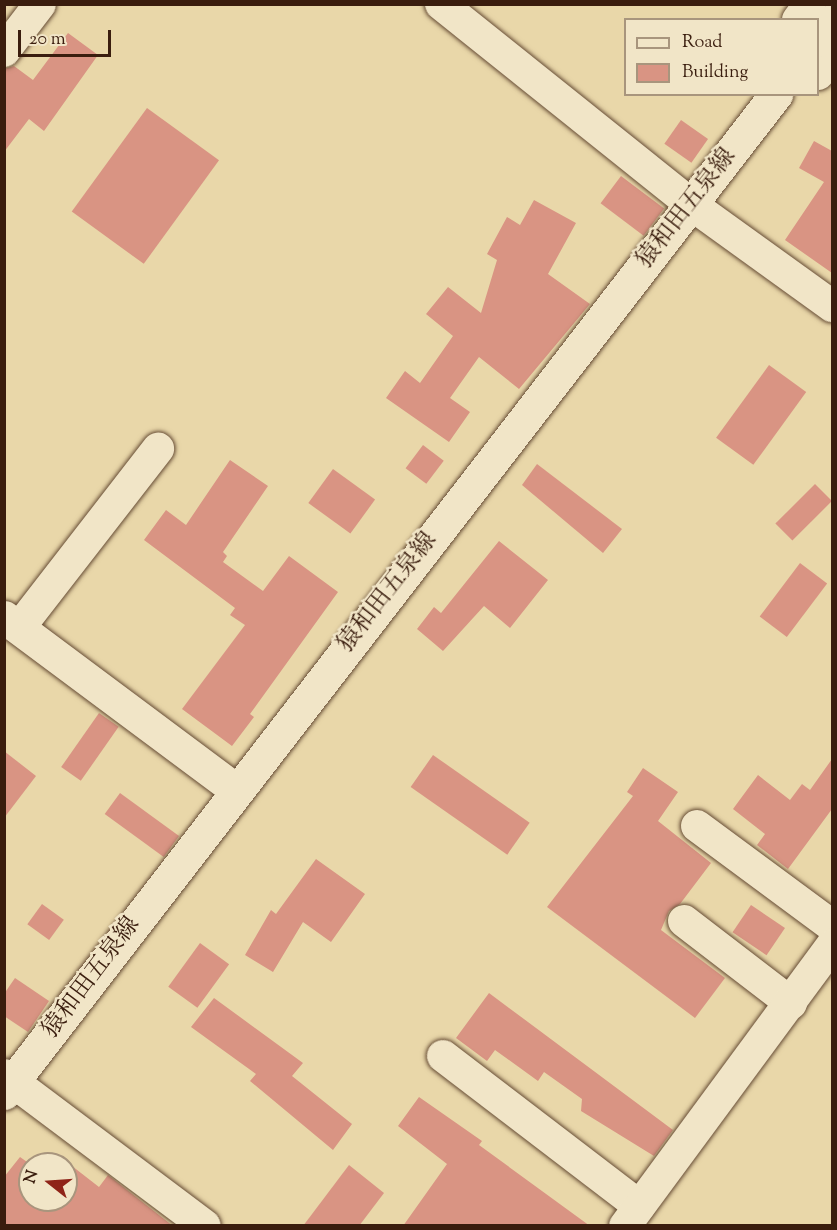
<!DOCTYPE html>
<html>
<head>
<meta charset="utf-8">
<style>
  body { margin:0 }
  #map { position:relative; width:837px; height:1230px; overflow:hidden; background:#e9d7a9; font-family:"Sorts Mill Goudy","Noto Serif JP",serif }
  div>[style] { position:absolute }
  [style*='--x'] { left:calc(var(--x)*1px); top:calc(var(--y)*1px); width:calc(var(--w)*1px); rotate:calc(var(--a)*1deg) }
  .building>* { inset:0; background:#d99483; transform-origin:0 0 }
  .roads { filter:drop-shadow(0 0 2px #664c35) drop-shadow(0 0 2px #664c35) }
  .minor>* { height:32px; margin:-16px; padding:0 16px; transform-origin:16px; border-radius:16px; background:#f1e5c7 }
  .tertiary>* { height:33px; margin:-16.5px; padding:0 16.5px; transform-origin:16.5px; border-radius:16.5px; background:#f1e5c7 }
  .secondary>* { height:33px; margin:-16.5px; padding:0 16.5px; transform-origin:16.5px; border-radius:16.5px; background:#f1e5c7 }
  span { translate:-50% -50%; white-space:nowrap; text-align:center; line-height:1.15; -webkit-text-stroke:5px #f1e5c7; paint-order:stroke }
  .street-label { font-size:24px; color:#3a1d0e }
  .frame { position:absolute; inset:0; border:6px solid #3a1d0e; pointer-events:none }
  .legend { position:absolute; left:624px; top:18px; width:195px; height:78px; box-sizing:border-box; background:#f1e5c7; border:2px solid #a8957d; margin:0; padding:8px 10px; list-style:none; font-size:18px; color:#3a1d0e }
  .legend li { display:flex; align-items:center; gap:12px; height:30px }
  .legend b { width:30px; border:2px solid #a8957d }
  .north { position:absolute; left:18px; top:1152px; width:60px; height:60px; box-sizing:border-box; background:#f1e5c7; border:2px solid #a8957d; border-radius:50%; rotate:287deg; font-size:16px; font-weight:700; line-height:24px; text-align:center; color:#3a1d0e }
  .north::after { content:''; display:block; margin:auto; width:21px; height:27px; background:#8f2418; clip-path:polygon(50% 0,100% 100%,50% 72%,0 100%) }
  .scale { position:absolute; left:18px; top:30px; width:93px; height:27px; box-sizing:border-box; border:3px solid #3a1d0e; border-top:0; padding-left:8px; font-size:18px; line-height:21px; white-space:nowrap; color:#3a1d0e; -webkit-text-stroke:4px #f1e5c7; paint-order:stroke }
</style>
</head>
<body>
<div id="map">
  <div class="building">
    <i style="clip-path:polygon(68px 33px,98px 55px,44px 131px,29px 119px,4px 152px,4px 69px,14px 66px,33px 80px)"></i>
    <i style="left:147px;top:108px;width:89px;height:128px;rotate:36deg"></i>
    <i style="left:681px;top:120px;width:33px;height:29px;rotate:35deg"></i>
    <i style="clip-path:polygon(814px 141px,832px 151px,832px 273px,785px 240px,824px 182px,799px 168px)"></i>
    <i style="left:621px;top:176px;width:54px;height:34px;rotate:37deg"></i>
    <i style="clip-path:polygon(534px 200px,576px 223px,548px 274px,590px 304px,519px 389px,479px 357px,450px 398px,470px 412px,449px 442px,386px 398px,405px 371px,420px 383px,453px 336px,426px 314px,448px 287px,481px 313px,497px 260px,487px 254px,507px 217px,520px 225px)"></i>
    <i style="left:769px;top:365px;width:46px;height:90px;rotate:36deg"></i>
    <i style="left:423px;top:445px;width:26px;height:29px;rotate:37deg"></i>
    <i style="clip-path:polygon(230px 460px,268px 486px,223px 552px,227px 556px,223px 562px,263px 591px,289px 556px,338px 592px,250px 714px,254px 717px,232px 746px,182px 709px,245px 625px,230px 615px,235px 608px,144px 540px,166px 510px,186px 525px)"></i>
    <i style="clip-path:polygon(537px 464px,622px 529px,603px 553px,522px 485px)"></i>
    <i style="left:333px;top:469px;width:52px;height:42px;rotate:36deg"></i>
    <i style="left:815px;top:484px;width:24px;height:56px;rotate:45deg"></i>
    <i style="clip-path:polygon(499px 541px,548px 580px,510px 628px,484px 606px,443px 651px,417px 629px,434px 607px,441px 613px)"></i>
    <i style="left:800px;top:563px;width:34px;height:67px;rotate:37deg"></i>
    <i style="left:99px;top:713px;width:24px;height:66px;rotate:35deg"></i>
    <i style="clip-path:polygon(4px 751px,36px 776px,4px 818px)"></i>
    <i style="left:433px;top:755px;width:118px;height:39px;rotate:35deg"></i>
    <i style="clip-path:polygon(832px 759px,832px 809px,788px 869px,757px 845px,765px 834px,733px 809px,758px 775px,790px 800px,802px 784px,810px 790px)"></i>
    <i style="clip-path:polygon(643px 768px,678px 792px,658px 821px,711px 863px,680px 904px,669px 911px,661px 930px,725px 978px,695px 1018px,547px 907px,633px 796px,627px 792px)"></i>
    <i style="left:120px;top:793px;width:73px;height:26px;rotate:36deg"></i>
    <i style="clip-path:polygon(316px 859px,365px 894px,331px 942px,303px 922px,273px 972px,245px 955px,271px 910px,276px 914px)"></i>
    <i style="left:42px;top:904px;width:27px;height:25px;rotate:36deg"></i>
    <i style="left:751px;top:905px;width:41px;height:33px;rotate:34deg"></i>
    <i style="left:200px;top:943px;width:36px;height:54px;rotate:36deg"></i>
    <i style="clip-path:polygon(15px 978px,49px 1001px,28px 1032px,4px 1016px,4px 994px)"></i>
    <i style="clip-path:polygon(489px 993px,673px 1130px,654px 1156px,581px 1111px,582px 1099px,544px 1072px,538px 1081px,495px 1050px,487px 1061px,456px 1038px)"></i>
    <i style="clip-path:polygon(214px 998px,303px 1063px,292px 1076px,352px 1124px,333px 1150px,250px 1081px,256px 1074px,191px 1027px)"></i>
    <i style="clip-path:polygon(419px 1097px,482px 1141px,479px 1145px,590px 1226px,403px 1226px,447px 1164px,398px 1126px)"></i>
    <i style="clip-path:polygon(20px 1157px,30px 1164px,30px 1200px,66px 1200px,66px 1164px,59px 1164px,63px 1159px,99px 1187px,108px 1175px,173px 1226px,4px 1226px,4px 1177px)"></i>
    <i style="clip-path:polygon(349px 1165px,384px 1193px,359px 1226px,303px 1226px)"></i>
  </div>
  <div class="roads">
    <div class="minor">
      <i style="--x:441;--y:4;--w:322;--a:38.7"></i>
      <i style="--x:692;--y:205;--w:173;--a:35.8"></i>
      <i style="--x:798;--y:20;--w:20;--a:-53"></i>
      <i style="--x:4;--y:51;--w:59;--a:-52.5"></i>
      <i style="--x:818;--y:74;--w:21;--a:-49"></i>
      <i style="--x:19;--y:628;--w:227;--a:-52.2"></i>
      <i style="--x:697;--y:826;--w:168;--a:36.5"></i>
      <i style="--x:684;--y:921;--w:135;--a:37.5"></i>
      <i style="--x:443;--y:1056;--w:247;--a:37.4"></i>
      <i style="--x:4;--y:1075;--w:251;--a:36.9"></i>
      <i style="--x:625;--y:1226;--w:349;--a:-53.6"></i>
    </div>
    <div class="tertiary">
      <i style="--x:4;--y:617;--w:288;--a:36.7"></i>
    </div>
    <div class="secondary">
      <i style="--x:818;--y:40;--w:24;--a:-54"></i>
      <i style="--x:4;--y:1093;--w:1263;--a:-52.3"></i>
    </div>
  </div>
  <div class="street-label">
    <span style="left:687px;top:209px;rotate:-52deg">猿和田五泉線</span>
    <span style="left:388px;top:593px;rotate:-52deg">猿和田五泉線</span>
    <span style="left:92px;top:978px;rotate:-53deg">猿和田五泉線</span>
  </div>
  <div class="frame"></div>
  <ul class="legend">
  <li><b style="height:8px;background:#f1e5c7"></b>Road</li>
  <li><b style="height:16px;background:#d99483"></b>Building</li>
  </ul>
  <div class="north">N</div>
  <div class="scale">20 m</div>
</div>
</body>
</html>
